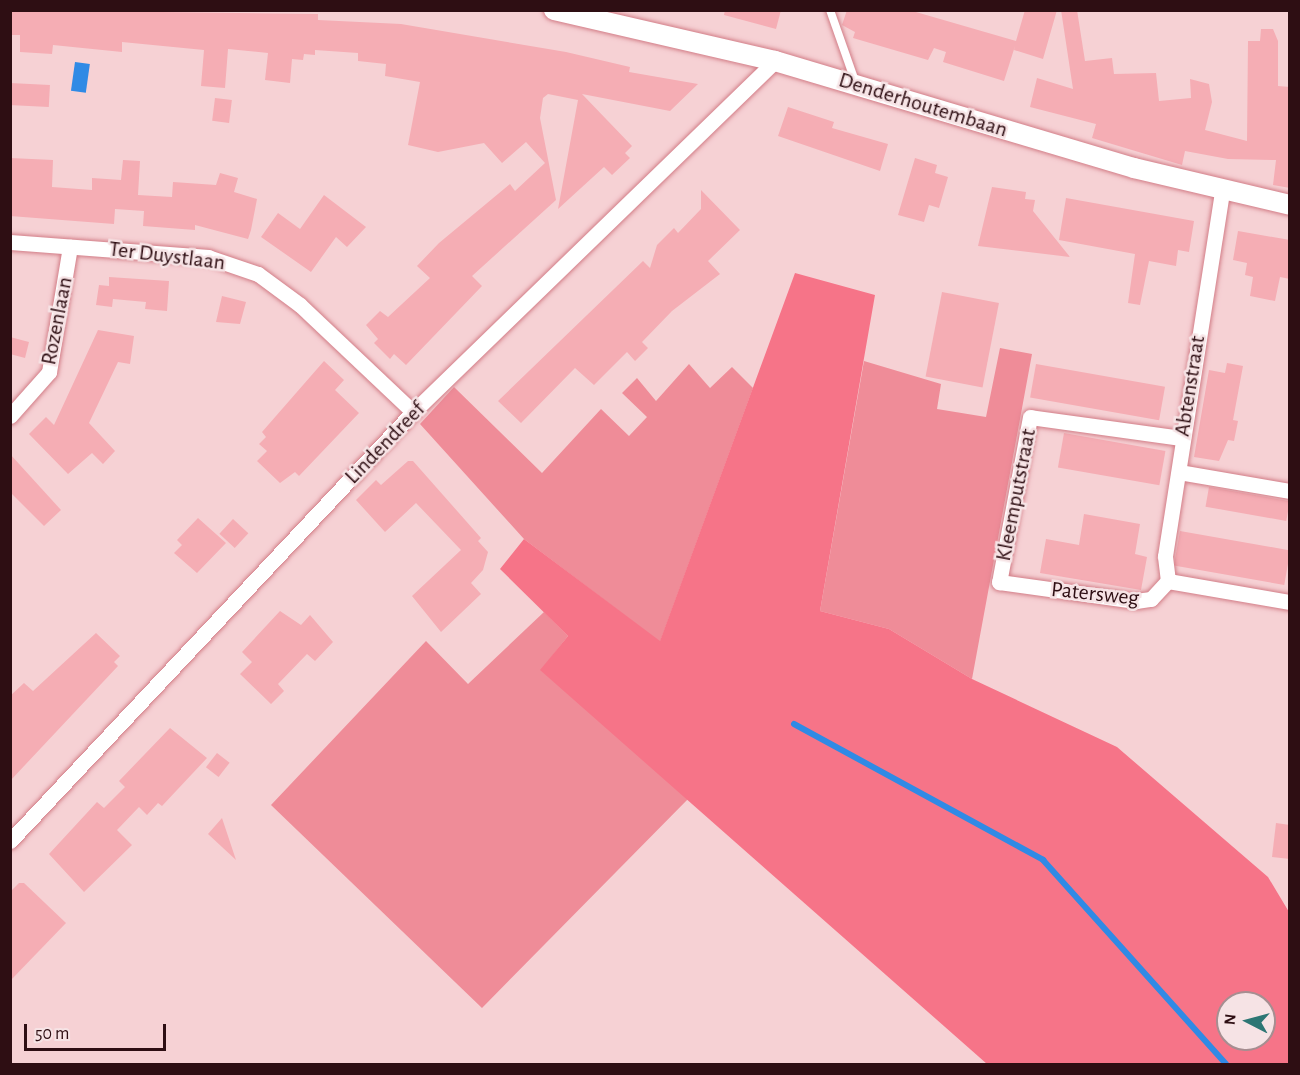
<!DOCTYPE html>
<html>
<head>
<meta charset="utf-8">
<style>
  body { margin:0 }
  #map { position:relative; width:1300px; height:1075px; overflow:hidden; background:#f6d1d4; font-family:"Alegreya Sans",sans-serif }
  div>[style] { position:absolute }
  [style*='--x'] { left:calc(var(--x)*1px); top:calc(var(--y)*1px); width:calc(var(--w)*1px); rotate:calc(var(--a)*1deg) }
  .green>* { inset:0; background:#ef8c98 }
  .forest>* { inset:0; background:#f67488 }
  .water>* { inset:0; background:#308ae5; transform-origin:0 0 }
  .stream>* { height:6px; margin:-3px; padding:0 3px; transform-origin:3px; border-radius:3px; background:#308ae5 }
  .building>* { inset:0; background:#f5adb4; transform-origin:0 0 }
  .roads { filter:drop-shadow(0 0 2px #d27d87) drop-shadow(0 0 2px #d27d87) }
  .service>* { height:8px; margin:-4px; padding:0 4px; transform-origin:4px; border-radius:4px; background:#fff }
  .minor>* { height:15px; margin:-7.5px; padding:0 7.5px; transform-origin:7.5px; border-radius:7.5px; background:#fff }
  .tertiary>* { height:20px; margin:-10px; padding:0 10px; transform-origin:10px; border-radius:10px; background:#fff }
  span { translate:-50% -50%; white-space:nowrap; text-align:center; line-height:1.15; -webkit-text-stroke:5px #f6e3e5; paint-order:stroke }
  .street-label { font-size:22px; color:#2e0e13 }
  .frame { position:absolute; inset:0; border:12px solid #2e0e13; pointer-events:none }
  .north { position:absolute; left:1216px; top:991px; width:60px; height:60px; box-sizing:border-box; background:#f6e3e5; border:2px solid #a68e91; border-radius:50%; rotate:276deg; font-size:16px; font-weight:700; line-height:24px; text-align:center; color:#2e0e13 }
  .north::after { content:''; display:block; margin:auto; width:21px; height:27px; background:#2d7674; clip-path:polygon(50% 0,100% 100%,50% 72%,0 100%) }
  .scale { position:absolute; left:24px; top:1024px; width:142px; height:27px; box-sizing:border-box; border:3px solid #2e0e13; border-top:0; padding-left:8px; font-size:18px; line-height:21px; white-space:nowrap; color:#2e0e13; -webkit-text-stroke:4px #f6e3e5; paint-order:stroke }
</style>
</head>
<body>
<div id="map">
  <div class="green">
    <i style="clip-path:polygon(1000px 348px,1032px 354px,972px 679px,889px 629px,820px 611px,864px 361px,941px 384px,937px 409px,986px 417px)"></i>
    <i style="clip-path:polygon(689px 364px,710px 388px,732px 367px,753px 388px,660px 642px,524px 539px,420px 424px,454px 387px,542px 473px,601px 409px,629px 436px,647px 417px,622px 393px,637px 378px,656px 401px)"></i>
    <i style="clip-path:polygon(544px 612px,568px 636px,541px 670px,689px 798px,482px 1008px,271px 805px,426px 641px,468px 684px)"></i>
  </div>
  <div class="forest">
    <i style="clip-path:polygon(evenodd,795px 273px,875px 295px,820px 611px,889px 629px,972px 679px,1117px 747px,1268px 877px,1289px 912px,1289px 1064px,987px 1064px,540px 670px,568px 636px,500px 569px,524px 539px,660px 641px,795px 273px,1228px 1003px,1264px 1003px,1264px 1039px,1228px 1039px,1228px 1003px)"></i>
  </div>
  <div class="water">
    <i style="left:75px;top:62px;width:15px;height:29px;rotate:8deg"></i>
  </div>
  <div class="stream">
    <i style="--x:794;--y:724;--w:284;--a:28.6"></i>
    <i style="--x:1043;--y:860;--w:274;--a:48.1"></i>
  </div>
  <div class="building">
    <i style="clip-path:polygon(10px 10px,318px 14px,318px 20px,401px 24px,566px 52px,630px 67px,629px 72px,698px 84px,670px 111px,582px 94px,632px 146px,625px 153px,630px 158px,612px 175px,604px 167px,558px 209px,578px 100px,548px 94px,543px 98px,540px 118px,556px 200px,472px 276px,482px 286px,406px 365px,394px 354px,390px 359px,374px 343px,378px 339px,366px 325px,380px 311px,388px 317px,430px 278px,417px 266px,439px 243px,510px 184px,515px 191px,545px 163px,526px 142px,502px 163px,484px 143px,438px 152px,408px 145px,420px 82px,385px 76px,386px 64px,358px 61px,358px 53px,315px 50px,315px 55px,304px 54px,303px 60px,292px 59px,290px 83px,265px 80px,268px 53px,228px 49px,225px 88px,201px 86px,204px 50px,122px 42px,122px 52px,53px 45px,52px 54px,20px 52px,20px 35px,10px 35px)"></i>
    <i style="clip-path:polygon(725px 10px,781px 10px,776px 29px,724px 15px)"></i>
    <i style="clip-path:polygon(847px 10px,909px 10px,1016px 41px,1025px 10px,1057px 10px,1043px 59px,1014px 50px,1015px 46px,1004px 81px,943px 62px,946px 52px,934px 48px,928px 60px,853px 38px,855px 32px,842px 25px)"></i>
    <i style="clip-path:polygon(1061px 10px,1077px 10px,1085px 61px,1112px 58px,1114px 74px,1156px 73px,1159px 101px,1191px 98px,1190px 79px,1209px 84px,1212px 102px,1205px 130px,1247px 141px,1248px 41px,1260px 41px,1261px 29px,1273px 29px,1278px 41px,1278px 86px,1290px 87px,1290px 188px,1273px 185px,1276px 160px,1228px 159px,1185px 151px,1182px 165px,1092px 138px,1096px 124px,1030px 107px,1037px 78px,1073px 89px)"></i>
    <i style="left:10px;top:83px;width:40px;height:22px;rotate:3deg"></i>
    <i style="left:215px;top:98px;width:17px;height:23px;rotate:7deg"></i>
    <i style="clip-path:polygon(788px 107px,834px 122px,832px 128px,888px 144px,880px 171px,778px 136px)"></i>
    <i style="clip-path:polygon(10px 158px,53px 160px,52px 187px,92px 190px,92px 178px,121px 180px,123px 160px,140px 161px,138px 195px,172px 197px,173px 182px,216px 185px,220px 173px,238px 178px,234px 192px,257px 199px,251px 230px,248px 239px,195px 225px,195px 230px,143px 226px,144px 211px,115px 209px,114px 224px,10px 216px)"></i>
    <i style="clip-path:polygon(915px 158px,937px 165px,935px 173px,948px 177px,939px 208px,929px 205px,924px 222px,898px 215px)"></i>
    <i style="clip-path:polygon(992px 187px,1026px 192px,1025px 199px,1035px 200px,1033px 211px,1070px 257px,978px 246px)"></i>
    <i style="clip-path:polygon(701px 190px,740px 230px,708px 261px,720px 274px,672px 311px,642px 342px,648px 348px,635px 361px,627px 352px,594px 385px,575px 368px,521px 423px,498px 401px,643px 261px,650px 268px,657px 245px,674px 228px,678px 233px,701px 209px)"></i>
    <i style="clip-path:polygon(324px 195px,366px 227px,347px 247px,336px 237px,311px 272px,261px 237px,278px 213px,300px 229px)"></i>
    <i style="clip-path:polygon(1066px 198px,1194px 221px,1189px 252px,1178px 250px,1176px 266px,1149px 261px,1140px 305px,1128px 303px,1135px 254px,1059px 240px)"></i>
    <i style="clip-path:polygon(1238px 231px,1290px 240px,1290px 279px,1280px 277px,1275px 301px,1250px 296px,1253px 277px,1245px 275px,1247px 263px,1233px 260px)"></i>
    <i style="clip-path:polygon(109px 277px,169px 281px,167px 311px,145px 309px,146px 302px,113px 299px,112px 307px,96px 305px,99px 285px,109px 286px)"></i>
    <i style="left:942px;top:292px;width:58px;height:86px;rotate:11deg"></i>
    <i style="clip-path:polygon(222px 296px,246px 302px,240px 324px,216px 322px)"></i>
    <i style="clip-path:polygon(98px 330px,134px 336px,130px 364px,118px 362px,89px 423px,115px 451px,103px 464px,92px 453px,68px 474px,29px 434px,46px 417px,54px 425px)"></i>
    <i style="clip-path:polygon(10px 337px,29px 342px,25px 358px,10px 354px)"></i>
    <i style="clip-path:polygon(324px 361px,344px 380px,335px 390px,359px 413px,299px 476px,295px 472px,280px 483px,257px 461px,267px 451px,259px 444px,266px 437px,262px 432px)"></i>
    <i style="clip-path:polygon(1227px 363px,1243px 366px,1233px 420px,1238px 421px,1234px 441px,1228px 440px,1219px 461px,1194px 457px,1209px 370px,1225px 373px)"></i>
    <i style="left:1036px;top:364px;width:131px;height:34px;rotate:10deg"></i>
    <i style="left:1064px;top:433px;width:103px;height:35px;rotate:10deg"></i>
    <i style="clip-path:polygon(10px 454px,61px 510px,44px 526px,10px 492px)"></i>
    <i style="clip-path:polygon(408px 461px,413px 461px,481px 538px,478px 541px,488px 552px,483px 570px,471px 583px,481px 594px,441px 632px,412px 596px,461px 550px,416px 503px,385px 532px,356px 500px,376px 480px,381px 485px)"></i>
    <i style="left:1209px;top:487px;width:82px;height:20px;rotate:10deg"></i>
    <i style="clip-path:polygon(1084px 514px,1140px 524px,1135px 554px,1147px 557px,1141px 590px,1040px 573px,1046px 539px,1079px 545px)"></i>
    <i style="clip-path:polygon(198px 518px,226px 543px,197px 573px,174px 553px,182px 545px,177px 540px)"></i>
    <i style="left:233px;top:519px;width:21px;height:20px;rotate:43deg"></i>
    <i style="left:1180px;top:531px;width:112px;height:35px;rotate:10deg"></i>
    <i style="clip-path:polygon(280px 611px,301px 625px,310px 615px,333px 642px,315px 661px,307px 654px,278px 684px,284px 691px,271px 704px,240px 674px,252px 662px,242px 652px)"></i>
    <i style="clip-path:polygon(96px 633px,120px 656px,114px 662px,118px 666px,10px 781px,10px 696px,24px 683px,33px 691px)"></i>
    <i style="clip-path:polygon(170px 728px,207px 758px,162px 806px,158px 803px,147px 815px,139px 807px,117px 830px,132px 845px,84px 892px,49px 854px,97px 802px,104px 808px,125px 787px,119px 781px)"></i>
    <i style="left:217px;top:753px;width:16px;height:18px;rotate:38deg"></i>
    <i style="clip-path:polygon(222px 818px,236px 860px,208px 834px)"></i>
    <i style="clip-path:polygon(1276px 823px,1290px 825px,1290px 859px,1272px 857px)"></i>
    <i style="clip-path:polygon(19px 883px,24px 883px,66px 923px,10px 981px,10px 892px)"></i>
  </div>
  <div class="roads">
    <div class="service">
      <i style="--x:830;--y:10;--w:78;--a:70.6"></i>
    </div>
    <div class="minor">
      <i style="--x:10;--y:242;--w:199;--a:4.3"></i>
      <i style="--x:208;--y:257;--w:53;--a:18.8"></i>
      <i style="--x:258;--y:274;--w:52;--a:36.4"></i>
      <i style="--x:300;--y:305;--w:156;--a:43.4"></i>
      <i style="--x:10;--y:416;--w:59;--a:-48.4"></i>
      <i style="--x:49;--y:372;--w:127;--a:-80.5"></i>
      <i style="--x:1181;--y:438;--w:152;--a:-172.1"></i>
      <i style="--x:1030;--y:417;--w:168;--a:100.6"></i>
      <i style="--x:999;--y:582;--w:138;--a:7.9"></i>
      <i style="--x:1136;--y:601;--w:15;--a:-8"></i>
      <i style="--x:1151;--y:599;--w:25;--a:-47"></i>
      <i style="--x:1168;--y:581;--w:124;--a:9.8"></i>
      <i style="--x:1179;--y:472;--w:113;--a:9.7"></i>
      <i style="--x:1168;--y:581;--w:25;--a:-97"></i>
      <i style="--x:1165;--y:556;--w:369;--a:-81.1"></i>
      <i style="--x:10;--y:841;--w:589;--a:-46.79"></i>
      <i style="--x:413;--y:412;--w:504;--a:-44.12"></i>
    </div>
    <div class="tertiary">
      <i style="--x:554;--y:10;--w:227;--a:13"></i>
      <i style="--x:775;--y:61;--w:375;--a:16.6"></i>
      <i style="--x:1134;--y:168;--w:160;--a:13.3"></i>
    </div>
  </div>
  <div class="street-label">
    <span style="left:923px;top:105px;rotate:17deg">Denderhoutembaan</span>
    <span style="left:167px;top:256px;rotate:7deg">Ter Duystlaan</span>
    <span style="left:57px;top:321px;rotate:-79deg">Rozenlaan</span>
    <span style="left:1190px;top:386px;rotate:-81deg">Abtenstraat</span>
    <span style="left:385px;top:443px;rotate:-46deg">Lindendreef</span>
    <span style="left:1016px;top:495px;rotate:-79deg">Kleemputstraat</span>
    <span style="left:1095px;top:594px;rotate:6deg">Patersweg</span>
  </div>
  <div class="frame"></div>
  <div class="north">N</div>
  <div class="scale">50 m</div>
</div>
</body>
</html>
